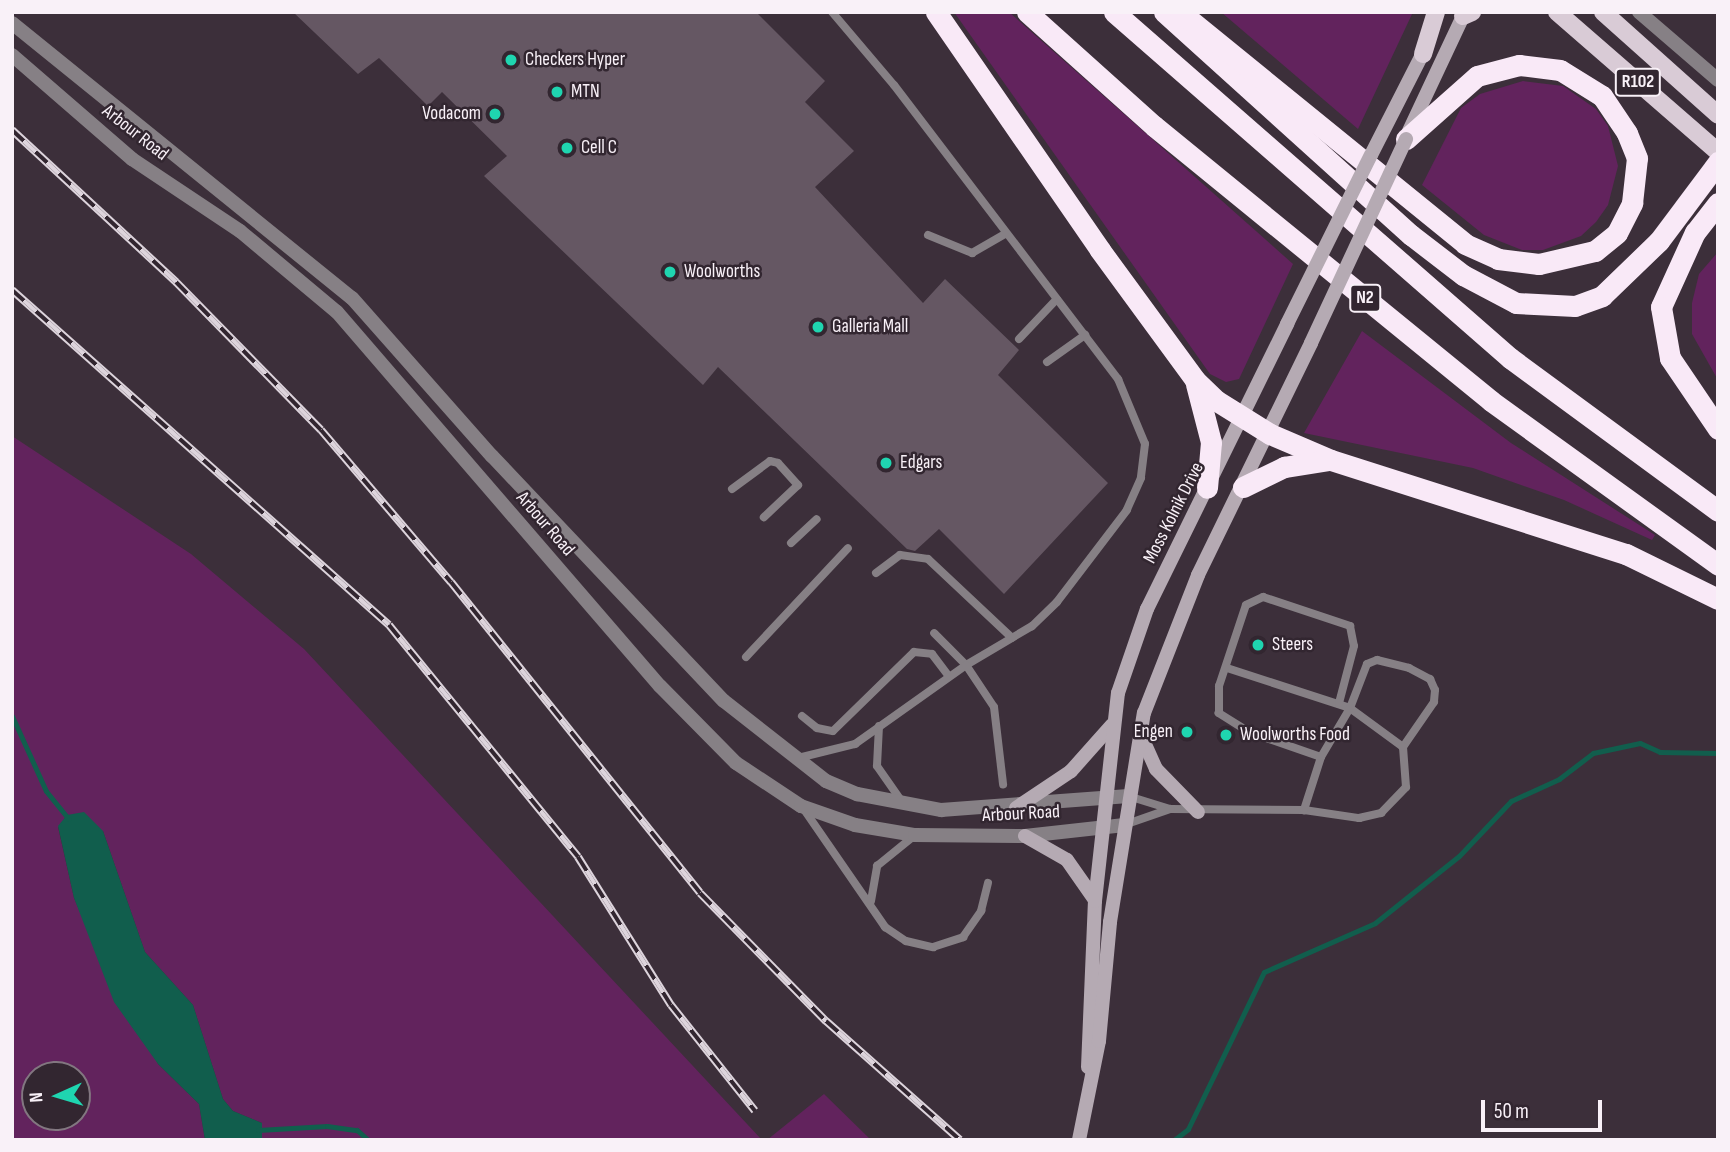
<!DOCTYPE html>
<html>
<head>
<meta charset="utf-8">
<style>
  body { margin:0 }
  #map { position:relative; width:1730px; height:1152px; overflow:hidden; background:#3c2f3a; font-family:"Sofia Sans Condensed",sans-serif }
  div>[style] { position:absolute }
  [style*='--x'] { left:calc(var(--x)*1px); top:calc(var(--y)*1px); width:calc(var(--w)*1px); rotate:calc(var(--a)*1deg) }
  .green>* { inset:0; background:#62235d }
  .water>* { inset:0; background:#115e4d }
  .stream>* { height:5px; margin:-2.5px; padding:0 2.5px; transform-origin:2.5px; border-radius:2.5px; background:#115e4d }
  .building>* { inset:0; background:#655763 }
  .lane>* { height:8px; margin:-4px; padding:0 4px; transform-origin:4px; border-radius:4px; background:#868085 }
  .street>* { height:14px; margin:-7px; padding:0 7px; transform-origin:7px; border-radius:7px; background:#868085 }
  .secondary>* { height:14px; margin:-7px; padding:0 7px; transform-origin:7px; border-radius:7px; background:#b5aab3 }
  .primary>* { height:18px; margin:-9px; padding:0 9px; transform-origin:9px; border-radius:9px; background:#d9cbd6 }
  .highway>* { height:21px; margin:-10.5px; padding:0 10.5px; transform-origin:10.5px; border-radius:10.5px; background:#f9e9f7 }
  .rail>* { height:8px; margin-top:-4px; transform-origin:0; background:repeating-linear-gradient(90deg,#322630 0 16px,#ddd4dc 0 32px); box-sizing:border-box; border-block:2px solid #ddd4dc }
  .secondary-bridge>* { height:14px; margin:-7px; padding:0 7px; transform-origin:7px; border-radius:7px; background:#b5aab3 }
  .dots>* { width:19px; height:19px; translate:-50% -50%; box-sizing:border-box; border:4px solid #322630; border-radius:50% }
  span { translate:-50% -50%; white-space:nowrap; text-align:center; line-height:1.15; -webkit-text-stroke:5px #322630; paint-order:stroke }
  .shield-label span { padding:2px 5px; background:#322630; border:2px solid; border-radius:5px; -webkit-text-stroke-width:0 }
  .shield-label { font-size:18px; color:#f9f1f8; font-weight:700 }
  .poi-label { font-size:19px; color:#f9f1f8 }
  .left { translate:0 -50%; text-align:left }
  .right { translate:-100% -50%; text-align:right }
  .street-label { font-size:19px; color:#f9f1f8 }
  .frame { position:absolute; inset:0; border:14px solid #f9f1f8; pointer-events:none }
  .north { position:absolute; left:21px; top:1061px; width:70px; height:70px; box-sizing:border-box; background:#322630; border:2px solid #827780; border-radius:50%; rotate:266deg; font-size:19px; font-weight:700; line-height:28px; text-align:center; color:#f9f1f8 }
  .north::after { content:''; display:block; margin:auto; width:24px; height:32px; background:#1fd5b0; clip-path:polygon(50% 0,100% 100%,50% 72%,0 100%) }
  .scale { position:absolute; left:1481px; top:1100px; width:121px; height:32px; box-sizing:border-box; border:4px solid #f9f1f8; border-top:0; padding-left:9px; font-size:21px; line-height:24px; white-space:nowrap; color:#f9f1f8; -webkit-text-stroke:5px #322630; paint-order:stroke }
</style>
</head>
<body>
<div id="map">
  <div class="green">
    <i style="clip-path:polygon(954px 12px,1009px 12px,1293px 264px,1239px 379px,1226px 382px,1210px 374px)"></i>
    <i style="clip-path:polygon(1221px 12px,1413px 12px,1358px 129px)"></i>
    <i style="clip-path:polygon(1523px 81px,1563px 86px,1596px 109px,1608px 126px,1618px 166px,1608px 205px,1596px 222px,1581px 236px,1543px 250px,1522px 250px,1484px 235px,1422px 185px,1461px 108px,1480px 94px)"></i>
    <i style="clip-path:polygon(1718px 252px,1718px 380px,1692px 334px,1692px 303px,1699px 274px)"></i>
    <i style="clip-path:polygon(1362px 331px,1511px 443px,1655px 535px,1652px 540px,1564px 500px,1473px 468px,1304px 433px)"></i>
    <i style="clip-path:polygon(evenodd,12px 436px,191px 554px,304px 649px,762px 1140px,262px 1140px,262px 1123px,233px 1111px,223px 1099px,193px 1005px,145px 952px,103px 831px,58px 827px,74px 898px,90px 935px,158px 1064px,199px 1104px,205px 1140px,12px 1140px,12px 436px,35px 1075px,77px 1075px,77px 1117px,35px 1117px,35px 1075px)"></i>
    <i style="clip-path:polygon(824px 1094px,871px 1140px,767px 1140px)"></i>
  </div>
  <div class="water">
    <i style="clip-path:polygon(84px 812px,103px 831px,145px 952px,193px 1005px,223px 1099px,233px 1111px,262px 1123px,262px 1140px,205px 1140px,199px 1104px,158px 1064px,114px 1002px,74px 898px,58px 826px,67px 815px)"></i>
  </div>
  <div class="stream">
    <i style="--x:12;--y:716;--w:82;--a:65.6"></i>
    <i style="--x:46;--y:791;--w:36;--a:51"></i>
    <i style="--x:258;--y:1130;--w:69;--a:-3.3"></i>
    <i style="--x:327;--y:1126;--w:30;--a:8"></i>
    <i style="--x:357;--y:1130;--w:15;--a:42"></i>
    <i style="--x:1174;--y:1140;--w:18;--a:-38"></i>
    <i style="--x:1188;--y:1129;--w:174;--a:-64.2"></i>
    <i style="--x:1264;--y:972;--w:121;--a:-23.8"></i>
    <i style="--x:1375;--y:923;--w:107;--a:-38.6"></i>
    <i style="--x:1459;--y:856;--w:76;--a:-46.6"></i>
    <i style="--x:1511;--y:801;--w:53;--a:-24.6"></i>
    <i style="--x:1559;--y:779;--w:43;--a:-37.4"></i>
    <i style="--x:1593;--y:753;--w:48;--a:-12"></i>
    <i style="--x:1640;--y:743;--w:22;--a:24"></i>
    <i style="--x:1660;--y:752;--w:58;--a:1"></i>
  </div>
  <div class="building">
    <i style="clip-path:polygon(293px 12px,756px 12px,825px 81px,805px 102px,854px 151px,815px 187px,923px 303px,945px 279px,1019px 350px,998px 375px,1108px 483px,1004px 594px,939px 529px,915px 551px,907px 549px,718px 367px,703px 385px,484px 176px,507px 156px,442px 92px,428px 106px,379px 58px,358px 74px)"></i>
  </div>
  <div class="lane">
    <i style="--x:832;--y:12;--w:96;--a:49.7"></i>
    <i style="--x:894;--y:85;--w:370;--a:52.7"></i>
    <i style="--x:1118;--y:379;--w:70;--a:67.4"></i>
    <i style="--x:1145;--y:444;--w:34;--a:97"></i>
    <i style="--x:1141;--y:478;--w:35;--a:114"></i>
    <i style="--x:1127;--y:510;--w:116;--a:127.3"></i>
    <i style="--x:1057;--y:602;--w:35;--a:136"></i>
    <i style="--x:1032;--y:626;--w:77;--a:149.4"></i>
    <i style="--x:966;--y:665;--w:45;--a:-135"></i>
    <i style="--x:928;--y:235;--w:48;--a:22.2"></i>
    <i style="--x:972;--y:253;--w:38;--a:-30"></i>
    <i style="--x:1019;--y:339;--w:55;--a:-46.5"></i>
    <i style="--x:1047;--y:362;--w:47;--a:-35.4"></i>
    <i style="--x:732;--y:489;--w:47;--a:-36.4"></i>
    <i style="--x:770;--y:461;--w:8;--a:14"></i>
    <i style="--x:778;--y:463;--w:30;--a:48"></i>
    <i style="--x:798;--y:485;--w:47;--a:136.7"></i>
    <i style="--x:791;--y:543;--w:35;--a:-43"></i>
    <i style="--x:876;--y:573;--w:30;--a:-37"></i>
    <i style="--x:900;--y:555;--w:28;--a:8"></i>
    <i style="--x:928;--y:559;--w:115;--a:43.2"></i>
    <i style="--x:746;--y:657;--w:149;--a:-46.9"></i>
    <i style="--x:1227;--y:668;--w:129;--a:18"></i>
    <i style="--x:1350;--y:708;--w:47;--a:-68.9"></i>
    <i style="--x:1367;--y:664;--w:11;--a:-22"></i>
    <i style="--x:1377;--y:660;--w:33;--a:14"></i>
    <i style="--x:1409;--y:668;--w:24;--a:28"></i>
    <i style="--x:1430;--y:679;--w:12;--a:66"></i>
    <i style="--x:1435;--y:690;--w:12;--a:95"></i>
    <i style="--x:1434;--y:702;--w:55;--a:124.6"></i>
    <i style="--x:802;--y:716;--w:19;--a:39"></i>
    <i style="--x:817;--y:728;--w:16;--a:11"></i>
    <i style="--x:833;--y:731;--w:113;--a:-44.3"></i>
    <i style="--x:914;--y:652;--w:18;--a:6"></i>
    <i style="--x:932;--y:654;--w:25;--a:53"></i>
    <i style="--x:879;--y:726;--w:40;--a:92.9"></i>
    <i style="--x:877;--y:766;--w:40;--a:55.1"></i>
    <i style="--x:1321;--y:757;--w:76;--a:-160.9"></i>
    <i style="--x:1249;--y:732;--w:36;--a:-148"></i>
    <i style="--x:1219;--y:713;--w:27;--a:-90"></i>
    <i style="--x:1219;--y:686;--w:85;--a:-71.6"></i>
    <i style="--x:1246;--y:605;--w:19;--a:-25"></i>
    <i style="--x:1263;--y:597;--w:92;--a:18.4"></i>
    <i style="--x:1350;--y:626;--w:20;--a:79"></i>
    <i style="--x:1354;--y:646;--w:59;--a:104.7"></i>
    <i style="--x:798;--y:758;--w:59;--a:-13.8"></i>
    <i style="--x:855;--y:744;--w:136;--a:-35.4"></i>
    <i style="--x:966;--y:665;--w:50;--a:56.3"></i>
    <i style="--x:994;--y:707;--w:78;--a:83.3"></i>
    <i style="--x:1128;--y:796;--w:44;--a:17.2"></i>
    <i style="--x:1170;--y:809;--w:134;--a:0.4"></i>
    <i style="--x:1304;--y:810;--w:56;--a:8.3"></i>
    <i style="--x:1359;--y:818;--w:23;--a:-13"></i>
    <i style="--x:1381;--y:813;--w:36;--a:-46"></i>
    <i style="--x:1406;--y:787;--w:40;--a:-94.3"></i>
    <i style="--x:1403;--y:747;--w:66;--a:-143.7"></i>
    <i style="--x:1350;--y:708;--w:57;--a:120.6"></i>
    <i style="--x:1321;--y:757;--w:56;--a:107.8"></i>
    <i style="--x:803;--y:808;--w:145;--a:55.4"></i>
    <i style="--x:885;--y:927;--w:25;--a:34"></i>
    <i style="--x:906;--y:941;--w:28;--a:13"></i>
    <i style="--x:933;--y:947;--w:32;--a:-18"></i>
    <i style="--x:963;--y:937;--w:32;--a:-55"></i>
    <i style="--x:981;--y:911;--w:29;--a:-76"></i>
    <i style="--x:1124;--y:825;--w:49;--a:-19.2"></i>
    <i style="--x:871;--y:901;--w:36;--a:-80"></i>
    <i style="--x:877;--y:866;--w:49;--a:-39.2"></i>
  </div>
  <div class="street">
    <i style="--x:1639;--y:12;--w:104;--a:40.7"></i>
    <i style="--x:12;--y:23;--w:437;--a:39"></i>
    <i style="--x:352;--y:298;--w:211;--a:48.5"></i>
    <i style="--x:492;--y:456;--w:337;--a:46.6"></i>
    <i style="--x:724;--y:701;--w:130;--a:38.1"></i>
    <i style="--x:826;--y:781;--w:34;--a:23"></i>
    <i style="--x:857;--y:794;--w:86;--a:10.8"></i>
    <i style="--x:941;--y:810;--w:188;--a:-4.3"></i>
    <i style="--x:12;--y:55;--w:159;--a:40.9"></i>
    <i style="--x:132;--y:159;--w:130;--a:33.7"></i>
    <i style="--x:240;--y:231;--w:126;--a:39.9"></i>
    <i style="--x:337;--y:312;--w:494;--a:49.2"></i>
    <i style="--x:660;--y:686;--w:108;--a:45.4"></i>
    <i style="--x:736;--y:763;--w:78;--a:33.5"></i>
    <i style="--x:801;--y:806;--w:57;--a:19.4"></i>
    <i style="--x:855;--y:825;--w:61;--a:9.5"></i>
    <i style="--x:915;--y:835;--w:110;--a:0.5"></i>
    <i style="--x:1025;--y:836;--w:100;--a:-6.3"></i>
  </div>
  <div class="secondary">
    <i style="--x:1409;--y:131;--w:132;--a:-64.8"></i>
    <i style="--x:1371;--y:155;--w:123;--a:-63"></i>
    <i style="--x:1140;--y:733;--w:39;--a:66"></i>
    <i style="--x:1156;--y:769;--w:60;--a:45.7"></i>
    <i style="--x:1016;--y:808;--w:66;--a:-33.9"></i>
    <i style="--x:1071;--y:771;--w:62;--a:-48.3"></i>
    <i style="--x:1025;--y:836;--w:48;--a:29.7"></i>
    <i style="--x:1067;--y:860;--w:49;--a:55"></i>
    <i style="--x:1088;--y:1067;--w:166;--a:-87.6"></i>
    <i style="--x:1095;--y:901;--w:209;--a:-83.7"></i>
    <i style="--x:1118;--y:693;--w:89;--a:-71"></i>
    <i style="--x:1147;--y:609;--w:318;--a:-63.8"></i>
    <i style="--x:1079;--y:1140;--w:101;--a:-78.6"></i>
    <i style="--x:1099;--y:1041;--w:120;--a:-84.7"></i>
    <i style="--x:1110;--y:922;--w:212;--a:-80.8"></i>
    <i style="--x:1144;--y:713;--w:148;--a:-68.6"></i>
    <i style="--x:1198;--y:575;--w:258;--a:-64"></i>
  </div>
  <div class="primary">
    <i style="--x:1557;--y:12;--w:213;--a:41"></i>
    <i style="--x:1603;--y:12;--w:154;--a:41.8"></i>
    <i style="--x:1463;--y:16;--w:10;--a:-24"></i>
    <i style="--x:1423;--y:54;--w:44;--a:-72.8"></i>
  </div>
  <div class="highway">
    <i style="--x:936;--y:12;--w:289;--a:55.4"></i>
    <i style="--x:1100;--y:250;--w:161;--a:53.8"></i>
    <i style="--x:1195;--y:380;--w:30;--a:44"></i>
    <i style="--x:1217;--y:401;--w:62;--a:31.9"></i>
    <i style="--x:1270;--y:434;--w:66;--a:23.1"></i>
    <i style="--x:1331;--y:460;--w:310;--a:17.7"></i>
    <i style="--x:1626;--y:554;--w:102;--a:26.1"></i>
    <i style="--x:1027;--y:12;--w:171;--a:41.9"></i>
    <i style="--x:1154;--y:126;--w:435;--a:39.2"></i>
    <i style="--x:1491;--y:401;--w:280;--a:35.8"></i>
    <i style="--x:1114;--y:12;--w:526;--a:41.14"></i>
    <i style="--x:1510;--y:358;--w:258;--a:36.3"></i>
    <i style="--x:1164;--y:12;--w:333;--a:42.1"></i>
    <i style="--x:1411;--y:235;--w:66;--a:37.6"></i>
    <i style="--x:1463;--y:275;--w:60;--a:27.8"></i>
    <i style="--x:1516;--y:303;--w:59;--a:2.9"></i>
    <i style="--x:1575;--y:306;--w:29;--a:-20"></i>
    <i style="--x:1602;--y:296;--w:79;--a:-44"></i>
    <i style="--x:1659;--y:241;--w:99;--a:-53.2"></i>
    <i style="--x:1180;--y:12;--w:367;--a:39.1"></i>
    <i style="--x:1465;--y:244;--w:36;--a:24"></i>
    <i style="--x:1498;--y:259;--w:41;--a:7"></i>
    <i style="--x:1539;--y:264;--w:57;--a:-13.1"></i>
    <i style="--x:1595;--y:251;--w:28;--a:-39"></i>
    <i style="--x:1617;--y:233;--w:34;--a:-63"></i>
    <i style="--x:1632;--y:203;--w:45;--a:-83.7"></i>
    <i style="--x:1637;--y:158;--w:27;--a:-112"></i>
    <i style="--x:1627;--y:133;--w:45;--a:-124"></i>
    <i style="--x:1602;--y:96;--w:49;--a:-148.2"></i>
    <i style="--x:1560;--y:70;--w:41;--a:-173"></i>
    <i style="--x:1519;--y:65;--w:43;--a:165.3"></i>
    <i style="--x:1477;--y:76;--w:95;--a:138.4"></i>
    <i style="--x:1718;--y:203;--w:37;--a:128"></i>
    <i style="--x:1695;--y:232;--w:82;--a:114.4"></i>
    <i style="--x:1661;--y:307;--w:52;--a:80"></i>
    <i style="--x:1670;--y:358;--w:86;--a:55.9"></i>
    <i style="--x:1196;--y:384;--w:60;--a:75.5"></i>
    <i style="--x:1211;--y:442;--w:46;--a:95"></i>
    <i style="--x:1243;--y:487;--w:46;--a:-26"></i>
    <i style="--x:1284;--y:467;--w:46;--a:-8.8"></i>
  </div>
  <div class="rail">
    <i style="--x:12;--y:130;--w:224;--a:42.8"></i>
    <i style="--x:176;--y:282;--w:207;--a:45.6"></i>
    <i style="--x:321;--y:430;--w:200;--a:49.5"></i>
    <i style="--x:451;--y:582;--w:398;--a:51.3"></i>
    <i style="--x:700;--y:893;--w:180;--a:45.5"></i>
    <i style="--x:826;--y:1021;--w:179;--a:41.6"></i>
    <i style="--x:12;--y:290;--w:504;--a:41.62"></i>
    <i style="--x:389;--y:625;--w:299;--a:50.8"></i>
    <i style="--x:578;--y:857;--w:175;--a:57.9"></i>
    <i style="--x:671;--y:1005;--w:135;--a:51.6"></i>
  </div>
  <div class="secondary-bridge">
    <i style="--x:1287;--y:324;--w:189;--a:-63.6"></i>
    <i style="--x:1311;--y:343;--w:225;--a:-65"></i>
  </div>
  <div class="dots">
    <i style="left:511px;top:60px;background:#1fd5b0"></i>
    <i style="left:557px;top:92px;background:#1fd5b0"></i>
    <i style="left:495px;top:114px;background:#1fd5b0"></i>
    <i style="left:567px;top:148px;background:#1fd5b0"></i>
    <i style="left:670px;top:272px;background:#1fd5b0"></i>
    <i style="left:818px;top:327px;background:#1fd5b0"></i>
    <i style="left:886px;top:463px;background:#1fd5b0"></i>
    <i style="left:1258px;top:645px;background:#1fd5b0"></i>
    <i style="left:1187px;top:732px;background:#1fd5b0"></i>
    <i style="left:1226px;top:735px;background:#1fd5b0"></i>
  </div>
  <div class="shield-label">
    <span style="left:1638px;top:82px">R102</span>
    <span style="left:1365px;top:298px">N2</span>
  </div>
  <div class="poi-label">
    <span class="left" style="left:525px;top:60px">Checkers Hyper</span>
    <span class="left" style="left:571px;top:92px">MTN</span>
    <span class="right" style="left:481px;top:114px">Vodacom</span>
    <span class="left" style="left:581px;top:148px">Cell C</span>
    <span class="left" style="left:684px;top:272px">Woolworths</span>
    <span class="left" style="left:832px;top:327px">Galleria Mall</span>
    <span class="left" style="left:900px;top:463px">Edgars</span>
    <span class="left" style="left:1272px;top:645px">Steers</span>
    <span class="right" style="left:1173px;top:732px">Engen</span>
    <span class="left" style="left:1240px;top:735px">Woolworths Food</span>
  </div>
  <div class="street-label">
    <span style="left:135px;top:133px;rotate:38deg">Arbour Road</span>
    <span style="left:1174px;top:513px;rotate:-63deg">Moss Kolnik Drive</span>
    <span style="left:545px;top:524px;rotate:49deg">Arbour Road</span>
    <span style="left:1021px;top:814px;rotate:-3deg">Arbour Road</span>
  </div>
  <div class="frame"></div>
  <div class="north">N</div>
  <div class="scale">50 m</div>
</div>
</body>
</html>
